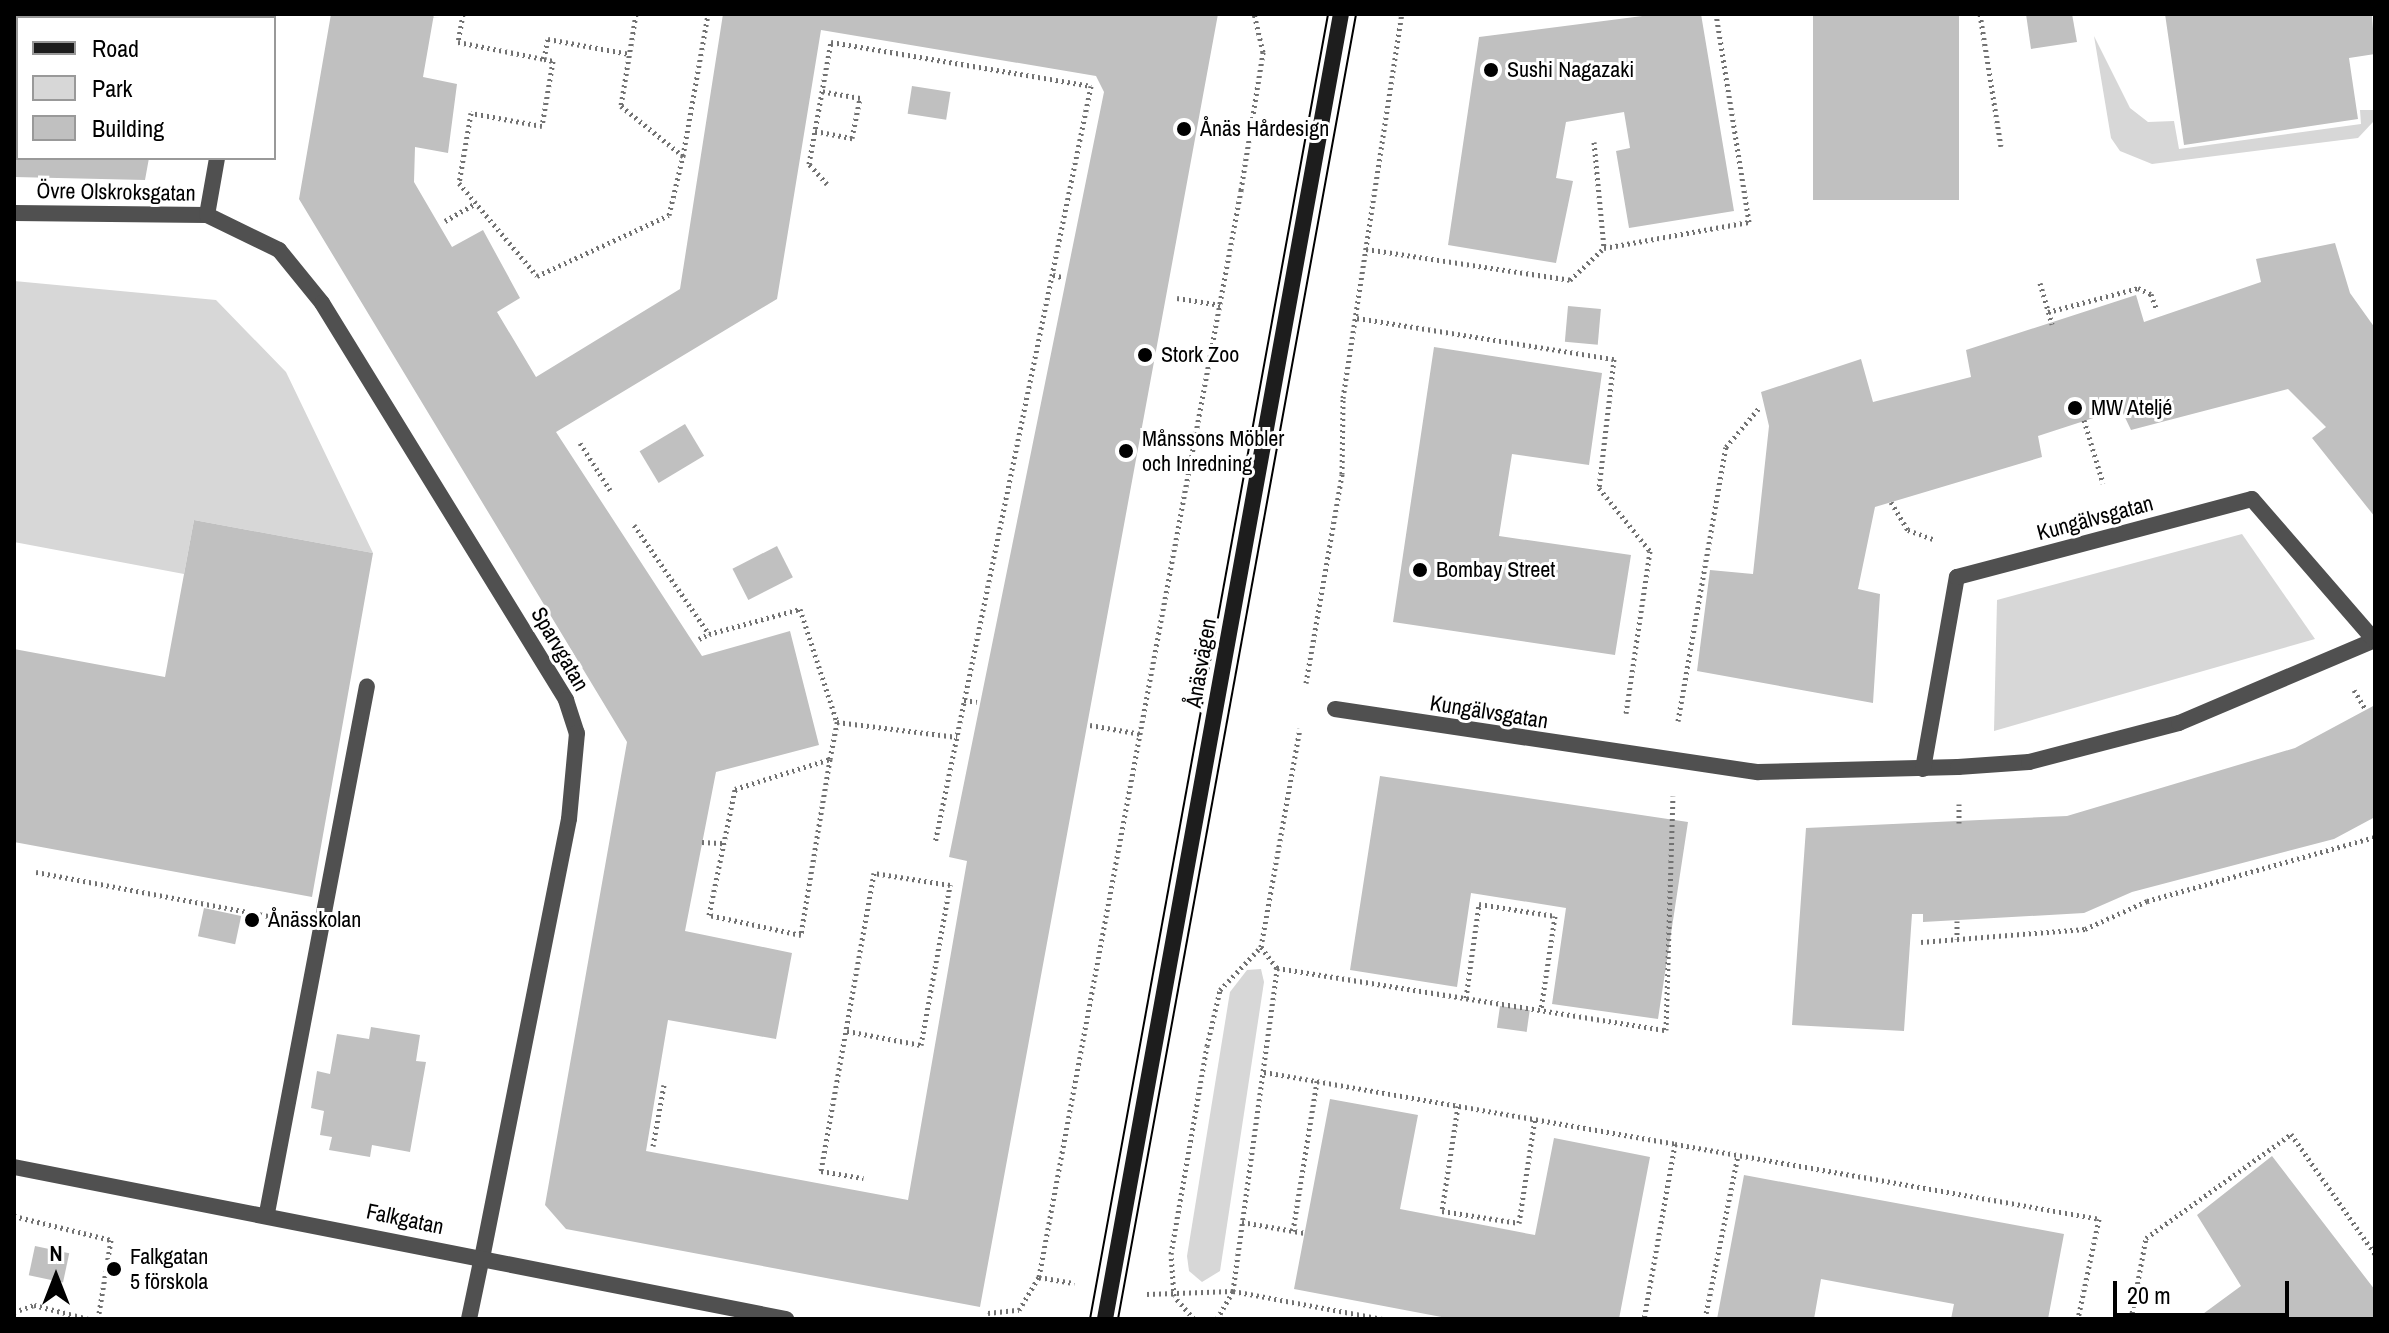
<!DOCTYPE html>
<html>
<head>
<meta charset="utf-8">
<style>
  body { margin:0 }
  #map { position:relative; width:2389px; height:1333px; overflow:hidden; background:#fff; font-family:"Archivo Narrow",sans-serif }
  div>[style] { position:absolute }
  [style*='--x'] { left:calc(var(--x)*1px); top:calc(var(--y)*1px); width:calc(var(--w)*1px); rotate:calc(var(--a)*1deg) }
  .green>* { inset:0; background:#d7d7d7 }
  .building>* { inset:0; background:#c0c0c0; transform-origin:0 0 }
  .path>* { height:5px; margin-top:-2.5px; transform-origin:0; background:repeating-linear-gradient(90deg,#727272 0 2px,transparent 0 6px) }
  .lane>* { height:16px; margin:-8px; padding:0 8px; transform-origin:8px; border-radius:8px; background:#505050 }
  .street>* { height:16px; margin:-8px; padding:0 8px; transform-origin:8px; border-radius:8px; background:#505050 }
  .secondary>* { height:16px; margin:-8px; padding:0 8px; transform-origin:8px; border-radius:8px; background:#1d1d1d }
  .tram>* { height:2px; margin:-1px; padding:0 1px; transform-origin:1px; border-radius:1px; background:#000 }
  .dots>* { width:22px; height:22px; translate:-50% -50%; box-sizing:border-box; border:4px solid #fff; border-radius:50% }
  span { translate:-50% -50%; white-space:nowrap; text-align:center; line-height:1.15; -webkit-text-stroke:6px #fff; paint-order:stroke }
  .poi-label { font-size:22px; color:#000 }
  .left { translate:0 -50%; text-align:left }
  .street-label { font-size:22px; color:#000 }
  .frame { position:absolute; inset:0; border:16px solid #000; pointer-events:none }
  .legend { position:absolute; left:16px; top:16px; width:260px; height:144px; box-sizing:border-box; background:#fff; border:2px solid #999; margin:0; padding:10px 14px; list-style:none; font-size:24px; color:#000 }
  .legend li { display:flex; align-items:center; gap:16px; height:40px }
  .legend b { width:40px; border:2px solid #999 }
  .north { position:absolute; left:16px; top:1237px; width:80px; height:80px; -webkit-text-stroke:6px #fff; paint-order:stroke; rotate:0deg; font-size:22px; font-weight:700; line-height:32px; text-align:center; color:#000 }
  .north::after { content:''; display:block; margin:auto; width:28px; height:36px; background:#000; clip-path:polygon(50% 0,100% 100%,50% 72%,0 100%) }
  .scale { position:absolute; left:2113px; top:1281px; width:176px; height:36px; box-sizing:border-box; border:4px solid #000; border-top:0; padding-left:10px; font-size:24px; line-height:28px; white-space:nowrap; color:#000; -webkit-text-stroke:6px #fff; paint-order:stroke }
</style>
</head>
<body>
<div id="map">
  <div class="green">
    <i style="clip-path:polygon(2094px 36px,2130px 108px,2148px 122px,2174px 121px,2179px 149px,2361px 124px,2360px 110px,2375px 110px,2373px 122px,2358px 138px,2152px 164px,2120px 151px,2111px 138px)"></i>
    <i style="clip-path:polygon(14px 281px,216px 300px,286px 372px,373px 553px,194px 520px,184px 574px,14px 542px)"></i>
    <i style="clip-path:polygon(2242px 534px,2315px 639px,1994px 731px,1997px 600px)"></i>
    <i style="clip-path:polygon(1261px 969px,1264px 982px,1220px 1271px,1202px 1282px,1189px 1271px,1187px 1256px,1230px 992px,1247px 970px)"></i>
  </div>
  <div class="building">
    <i style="clip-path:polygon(51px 14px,177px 14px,50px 18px)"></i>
    <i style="clip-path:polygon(evenodd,331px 14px,434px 14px,423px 77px,457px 84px,448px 153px,415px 147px,414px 182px,452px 247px,483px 230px,520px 298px,497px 312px,536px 377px,680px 289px,723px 14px,1218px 14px,980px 1307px,566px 1229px,545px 1205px,627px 742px,299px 199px,331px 14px,821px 30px,1096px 76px,1104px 92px,949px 857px,967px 861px,908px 1200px,646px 1151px,668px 1020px,776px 1039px,792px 953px,685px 931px,716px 772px,819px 745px,790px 631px,702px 656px,556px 432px,777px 299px,821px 30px)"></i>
    <i style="clip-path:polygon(1658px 14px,1701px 14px,1734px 211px,1629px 228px,1616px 151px,1630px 148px,1624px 112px,1566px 122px,1556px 178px,1573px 181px,1556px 263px,1448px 245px,1479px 37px)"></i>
    <i style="left:1813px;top:14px;width:146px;height:186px"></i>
    <i style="clip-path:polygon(2026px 14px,2072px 14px,2077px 42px,2031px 49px)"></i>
    <i style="clip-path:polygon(2165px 14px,2372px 16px,2375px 54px,2349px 58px,2358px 119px,2184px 145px)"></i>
    <i style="clip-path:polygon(14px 60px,18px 158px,149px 158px,145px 180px,14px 177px)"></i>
    <i style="left:912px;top:86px;width:39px;height:28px;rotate:9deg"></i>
    <i style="clip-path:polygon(2335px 243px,2350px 293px,2375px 328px,2375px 517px,2312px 438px,2326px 427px,2288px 389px,2131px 430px,2121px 409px,2038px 436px,2042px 457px,1875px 507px,1858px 589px,1880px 594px,1873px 703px,1697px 671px,1710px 570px,1753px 574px,1769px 426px,1761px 392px,1861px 359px,1873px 402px,1971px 377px,1966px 350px,2136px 295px,2144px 322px,2261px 282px,2256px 259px)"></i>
    <i style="left:1568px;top:306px;width:33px;height:36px;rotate:5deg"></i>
    <i style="clip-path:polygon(1434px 347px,1602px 373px,1589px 465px,1512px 454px,1499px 536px,1631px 555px,1615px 655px,1393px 622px)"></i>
    <i style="left:685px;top:424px;width:37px;height:53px;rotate:59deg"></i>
    <i style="clip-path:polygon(194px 520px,373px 553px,312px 897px,14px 842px,14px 649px,165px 677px)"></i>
    <i style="left:777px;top:546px;width:35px;height:50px;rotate:63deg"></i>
    <i style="clip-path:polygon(2375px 705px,2375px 817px,2334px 839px,2132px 892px,2084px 913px,1923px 922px,1923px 914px,1912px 914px,1904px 1031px,1792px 1025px,1806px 828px,2067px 816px,2295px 748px)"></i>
    <i style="clip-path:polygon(1380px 776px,1688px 822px,1658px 1019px,1552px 1004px,1566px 908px,1471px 893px,1457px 987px,1350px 970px)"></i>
    <i style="left:204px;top:908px;width:38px;height:29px;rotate:12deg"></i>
    <i style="left:1500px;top:1006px;width:30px;height:22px;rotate:8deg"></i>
    <i style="clip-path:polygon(371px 1027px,420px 1035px,416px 1061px,426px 1062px,410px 1152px,372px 1145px,370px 1157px,329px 1150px,332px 1137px,320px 1135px,324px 1111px,311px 1108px,317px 1071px,330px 1074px,337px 1034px,369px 1039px)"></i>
    <i style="clip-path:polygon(1330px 1099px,1418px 1115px,1400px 1209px,1535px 1235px,1554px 1138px,1650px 1157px,1619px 1319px,1452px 1319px,1294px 1289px)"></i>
    <i style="clip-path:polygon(2272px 1156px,2375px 1290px,2375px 1319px,2196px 1319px,2241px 1286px,2197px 1215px)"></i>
    <i style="clip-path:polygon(1744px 1175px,2064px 1234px,2048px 1319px,1951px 1319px,1954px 1304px,1821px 1279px,1814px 1319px,1717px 1319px)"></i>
    <i style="left:35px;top:1246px;width:35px;height:30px;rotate:12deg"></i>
  </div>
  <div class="path">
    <i style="--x:463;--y:14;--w:28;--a:100"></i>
    <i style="--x:458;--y:42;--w:88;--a:11.2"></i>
    <i style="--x:544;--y:59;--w:20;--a:-79"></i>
    <i style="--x:548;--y:39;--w:83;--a:10.4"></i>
    <i style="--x:636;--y:14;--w:93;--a:99.3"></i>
    <i style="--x:621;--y:106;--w:80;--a:38.9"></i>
    <i style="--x:683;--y:156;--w:144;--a:-80"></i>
    <i style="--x:1980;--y:14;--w:134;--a:81"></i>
    <i style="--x:544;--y:59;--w:9;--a:13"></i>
    <i style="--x:553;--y:61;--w:66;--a:99.6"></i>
    <i style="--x:542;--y:126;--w:72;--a:-169.6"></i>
    <i style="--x:471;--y:113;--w:71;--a:99.7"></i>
    <i style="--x:459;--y:183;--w:121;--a:50"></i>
    <i style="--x:537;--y:276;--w:145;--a:-24.8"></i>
    <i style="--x:669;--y:215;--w:61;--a:-76.7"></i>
    <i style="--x:815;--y:131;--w:38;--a:11"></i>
    <i style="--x:852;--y:138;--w:41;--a:-78.7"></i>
    <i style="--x:860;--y:98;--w:39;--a:-170"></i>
    <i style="--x:1594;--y:142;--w:106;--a:84.6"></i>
    <i style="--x:827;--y:184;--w:27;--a:-132"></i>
    <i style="--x:809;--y:164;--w:124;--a:-79.8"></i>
    <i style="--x:831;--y:42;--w:264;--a:9.6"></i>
    <i style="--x:1091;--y:86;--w:773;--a:101.64"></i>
    <i style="--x:445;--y:221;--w:36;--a:-30"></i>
    <i style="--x:1366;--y:249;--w:206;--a:8.6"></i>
    <i style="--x:1570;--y:280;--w:47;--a:-43.3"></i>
    <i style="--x:1604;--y:248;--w:147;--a:-10.2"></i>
    <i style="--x:1749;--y:222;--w:211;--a:-99"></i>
    <i style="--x:1053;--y:275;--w:9;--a:13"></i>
    <i style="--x:2040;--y:283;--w:43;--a:73.7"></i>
    <i style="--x:1177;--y:298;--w:44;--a:9.2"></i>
    <i style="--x:2048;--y:312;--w:93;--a:-14.9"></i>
    <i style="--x:2138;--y:288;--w:14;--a:25"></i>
    <i style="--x:2151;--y:294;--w:15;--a:70"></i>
    <i style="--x:1357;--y:318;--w:260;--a:9.1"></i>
    <i style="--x:1614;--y:359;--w:130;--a:96.6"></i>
    <i style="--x:1599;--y:488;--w:81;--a:51"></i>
    <i style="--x:1650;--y:551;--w:164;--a:98.4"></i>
    <i style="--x:2084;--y:420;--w:66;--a:73.2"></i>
    <i style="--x:580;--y:443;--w:56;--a:57.4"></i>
    <i style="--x:1891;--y:502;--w:33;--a:59"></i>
    <i style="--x:1908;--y:530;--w:27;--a:20"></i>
    <i style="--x:634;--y:525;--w:132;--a:55.5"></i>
    <i style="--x:709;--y:634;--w:94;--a:-15.4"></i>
    <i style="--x:800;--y:609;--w:119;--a:71.9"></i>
    <i style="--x:837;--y:722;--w:121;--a:7.1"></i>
    <i style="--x:699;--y:639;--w:11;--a:-27"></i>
    <i style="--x:1306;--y:683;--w:212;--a:-80.2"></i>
    <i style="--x:1342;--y:474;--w:76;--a:-89.2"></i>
    <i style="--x:1343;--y:398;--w:389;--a:-81.3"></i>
    <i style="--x:2354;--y:690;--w:23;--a:59"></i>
    <i style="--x:964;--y:700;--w:13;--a:9"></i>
    <i style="--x:1678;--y:721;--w:278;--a:-80.1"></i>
    <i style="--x:1726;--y:447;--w:51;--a:-49.8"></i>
    <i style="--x:1090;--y:725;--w:52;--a:10"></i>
    <i style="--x:830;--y:759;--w:178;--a:99.4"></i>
    <i style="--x:801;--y:935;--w:94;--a:-167.7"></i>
    <i style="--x:709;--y:915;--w:129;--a:-78.3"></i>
    <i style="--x:735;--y:789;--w:100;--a:-17.5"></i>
    <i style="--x:830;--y:759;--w:38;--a:-79"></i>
    <i style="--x:1959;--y:804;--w:19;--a:90"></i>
    <i style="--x:702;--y:842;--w:22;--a:3"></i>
    <i style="--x:36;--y:872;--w:253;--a:10.7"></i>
    <i style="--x:1957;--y:921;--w:18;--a:90"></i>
    <i style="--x:1921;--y:942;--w:165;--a:-4.5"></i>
    <i style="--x:2085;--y:929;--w:68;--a:-24.3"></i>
    <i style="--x:2147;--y:901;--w:237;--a:-15.7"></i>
    <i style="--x:1261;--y:947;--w:26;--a:53"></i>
    <i style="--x:1277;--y:968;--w:394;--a:9.1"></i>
    <i style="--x:1666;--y:1030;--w:234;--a:-88.3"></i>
    <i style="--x:1466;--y:998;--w:95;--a:-82.1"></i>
    <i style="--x:1479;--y:904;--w:77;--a:9"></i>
    <i style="--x:1555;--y:916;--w:95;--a:98.5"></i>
    <i style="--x:847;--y:1031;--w:75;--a:10.7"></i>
    <i style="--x:921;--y:1045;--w:163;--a:-79.7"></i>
    <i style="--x:950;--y:885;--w:77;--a:-171"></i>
    <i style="--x:874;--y:873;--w:303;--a:100.1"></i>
    <i style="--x:821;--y:1171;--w:43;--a:9.5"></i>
    <i style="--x:1264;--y:1072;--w:417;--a:9.9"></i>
    <i style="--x:1675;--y:1144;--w:178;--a:100"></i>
    <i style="--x:1458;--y:1106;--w:106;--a:98.7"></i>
    <i style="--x:1442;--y:1211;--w:78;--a:8.9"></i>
    <i style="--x:1519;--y:1223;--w:105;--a:-81.3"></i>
    <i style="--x:1675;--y:1144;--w:431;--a:10"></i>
    <i style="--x:2099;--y:1219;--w:102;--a:101.9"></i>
    <i style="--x:653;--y:1146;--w:62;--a:-79.8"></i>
    <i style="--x:14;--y:1216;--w:100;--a:13.9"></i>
    <i style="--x:111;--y:1240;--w:80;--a:99.3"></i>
    <i style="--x:1242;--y:1222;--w:64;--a:9.9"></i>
    <i style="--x:1293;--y:1231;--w:152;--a:-80.9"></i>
    <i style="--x:1039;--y:1277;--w:36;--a:10"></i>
    <i style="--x:1147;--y:1294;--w:86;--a:-2"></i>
    <i style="--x:1233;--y:1291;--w:152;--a:10.6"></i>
    <i style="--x:14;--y:1312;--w:21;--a:-19"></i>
    <i style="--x:34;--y:1305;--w:57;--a:14.3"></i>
    <i style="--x:986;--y:1319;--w:6;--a:-72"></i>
    <i style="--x:988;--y:1313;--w:31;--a:-6"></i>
    <i style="--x:1019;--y:1310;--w:39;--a:-59"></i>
    <i style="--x:1039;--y:1277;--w:1106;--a:-79.47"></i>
    <i style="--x:1241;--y:190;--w:140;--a:-80.9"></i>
    <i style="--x:1263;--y:52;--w:39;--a:-103"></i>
    <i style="--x:1194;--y:1319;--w:30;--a:-131"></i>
    <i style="--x:1174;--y:1296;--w:42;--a:-94.1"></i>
    <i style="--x:1171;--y:1254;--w:211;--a:-80.2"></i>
    <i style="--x:1207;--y:1046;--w:57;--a:-76.9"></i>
    <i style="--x:1220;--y:990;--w:59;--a:-46.4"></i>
    <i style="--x:1261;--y:947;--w:222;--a:-79.9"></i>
    <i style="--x:1217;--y:1319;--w:32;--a:-60"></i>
    <i style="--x:1233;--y:1291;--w:326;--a:-82.2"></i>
    <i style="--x:1705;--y:1319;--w:167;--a:-78.6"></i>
    <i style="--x:2131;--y:1319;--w:82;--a:-79.5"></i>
    <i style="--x:2146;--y:1238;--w:178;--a:-35.6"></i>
    <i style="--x:2291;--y:1134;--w:146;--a:55"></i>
  </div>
  <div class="lane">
    <i style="--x:267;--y:1213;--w:536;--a:-79.26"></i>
    <i style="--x:469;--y:1319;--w:63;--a:-78.2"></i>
  </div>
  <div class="street">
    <i style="--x:242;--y:18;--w:4;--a:-76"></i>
    <i style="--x:14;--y:213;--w:193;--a:0.6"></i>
    <i style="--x:207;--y:215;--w:80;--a:25.9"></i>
    <i style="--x:279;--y:250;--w:68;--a:50.9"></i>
    <i style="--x:322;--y:303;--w:466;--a:58.4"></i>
    <i style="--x:566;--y:700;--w:35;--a:72"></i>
    <i style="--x:577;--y:733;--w:86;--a:95.3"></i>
    <i style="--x:569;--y:819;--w:447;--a:101.2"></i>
    <i style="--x:207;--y:215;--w:58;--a:-80"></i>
    <i style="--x:1335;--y:709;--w:428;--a:8.5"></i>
    <i style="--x:1758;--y:772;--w:200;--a:-1.4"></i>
    <i style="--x:1958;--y:767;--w:71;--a:-4"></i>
    <i style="--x:2029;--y:762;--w:155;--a:-14.6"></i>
    <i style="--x:2179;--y:723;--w:213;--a:-23"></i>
    <i style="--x:1923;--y:769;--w:195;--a:-80"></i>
    <i style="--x:1957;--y:577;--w:305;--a:-14.8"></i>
    <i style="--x:2252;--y:499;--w:186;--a:49.1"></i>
    <i style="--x:14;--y:1167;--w:787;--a:11.14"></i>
  </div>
  <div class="secondary">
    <i style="--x:1105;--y:1319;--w:1326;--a:-79.75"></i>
  </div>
  <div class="tram">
    <i style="--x:1090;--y:1319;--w:1327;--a:-79.66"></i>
    <i style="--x:1118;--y:1319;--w:1327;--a:-79.66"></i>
  </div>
  <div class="dots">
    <i style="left:1491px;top:70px;background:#000"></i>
    <i style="left:1184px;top:129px;background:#000"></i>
    <i style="left:1145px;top:355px;background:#000"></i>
    <i style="left:2075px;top:408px;background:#000"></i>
    <i style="left:1126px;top:451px;background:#000"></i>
    <i style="left:1420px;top:570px;background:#000"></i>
    <i style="left:252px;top:920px;background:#000"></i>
    <i style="left:114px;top:1269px;background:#000"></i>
  </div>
  <div class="poi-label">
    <span class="left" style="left:1507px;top:70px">Sushi Nagazaki</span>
    <span class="left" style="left:1200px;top:129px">Ånäs Hårdesign</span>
    <span class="left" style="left:1161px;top:355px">Stork Zoo</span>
    <span class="left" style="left:2091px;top:408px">MW Ateljé</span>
    <span class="left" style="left:1142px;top:451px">Månssons Möbler<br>och Inredning</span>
    <span class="left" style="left:1436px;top:570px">Bombay Street</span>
    <span class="left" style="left:268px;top:920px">Ånässkolan</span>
    <span class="left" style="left:130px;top:1269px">Falkgatan<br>5 förskola</span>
  </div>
  <div class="street-label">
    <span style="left:116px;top:192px;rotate:1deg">Övre Olskroksgatan</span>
    <span style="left:2095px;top:518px;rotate:-15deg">Kungälvsgatan</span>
    <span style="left:560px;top:649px;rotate:60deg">Sparvgatan</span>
    <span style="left:1201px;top:663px;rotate:-80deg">Ånäsvägen</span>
    <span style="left:1489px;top:712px;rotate:9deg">Kungälvsgatan</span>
    <span style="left:405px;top:1219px;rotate:12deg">Falkgatan</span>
  </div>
  <div class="frame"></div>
  <ul class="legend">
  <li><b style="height:10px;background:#1d1d1d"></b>Road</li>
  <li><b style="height:22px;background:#d7d7d7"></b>Park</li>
  <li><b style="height:22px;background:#c0c0c0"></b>Building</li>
  </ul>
  <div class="north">N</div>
  <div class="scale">20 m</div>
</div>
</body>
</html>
